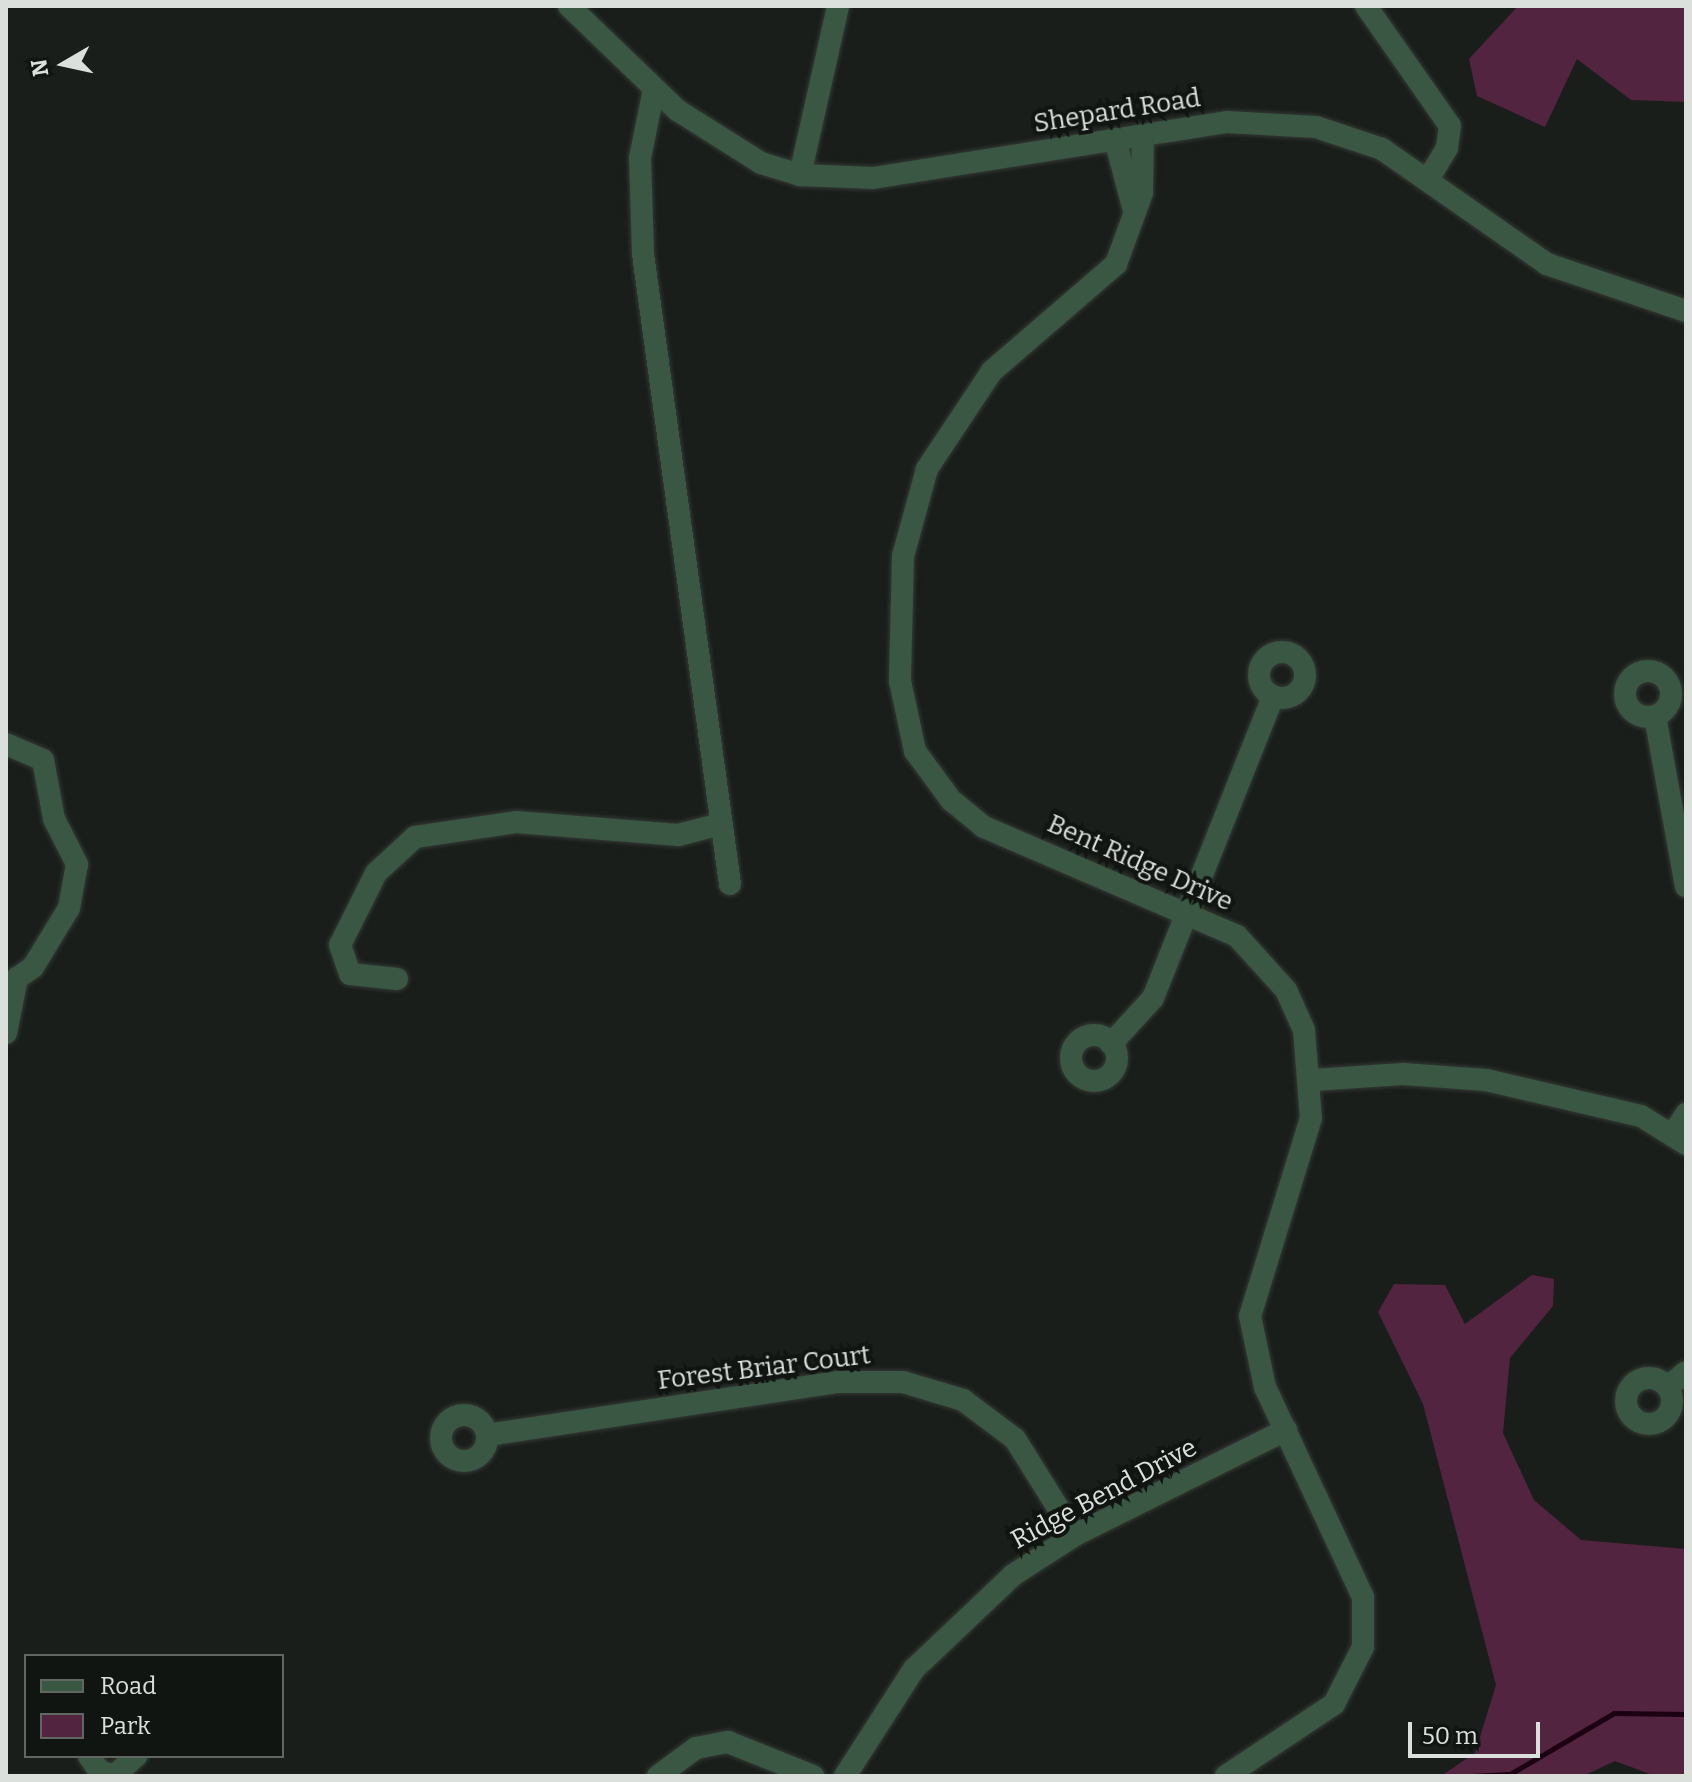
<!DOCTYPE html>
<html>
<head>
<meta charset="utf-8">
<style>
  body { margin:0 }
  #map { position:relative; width:1692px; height:1782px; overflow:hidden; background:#191e1a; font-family:Bitter,serif }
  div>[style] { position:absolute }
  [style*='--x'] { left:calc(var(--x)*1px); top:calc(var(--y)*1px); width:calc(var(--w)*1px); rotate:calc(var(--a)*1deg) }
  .green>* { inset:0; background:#522440 }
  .stream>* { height:5px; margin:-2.5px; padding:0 2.5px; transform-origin:2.5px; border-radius:2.5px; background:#1a0010 }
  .roads { filter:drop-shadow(0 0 2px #343935) drop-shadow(0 0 2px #343935) }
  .minor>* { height:22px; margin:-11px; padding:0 11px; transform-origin:11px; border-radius:11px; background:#395742 }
  .minor>.ring { margin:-11px; padding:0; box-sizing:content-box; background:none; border:22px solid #395742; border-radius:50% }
  span { translate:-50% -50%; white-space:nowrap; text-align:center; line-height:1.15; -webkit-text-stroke:8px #101511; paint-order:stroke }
  .street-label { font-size:26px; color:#dce0dd }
  .frame { position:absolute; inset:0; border:8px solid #dce0dd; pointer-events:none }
  .legend { position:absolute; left:24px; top:1654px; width:260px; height:104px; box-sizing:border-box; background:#101511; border:2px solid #626663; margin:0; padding:10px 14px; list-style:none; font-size:24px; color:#dce0dd }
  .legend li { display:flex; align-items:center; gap:16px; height:40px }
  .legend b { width:40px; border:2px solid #626663 }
  .north { position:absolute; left:24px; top:24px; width:80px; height:80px; -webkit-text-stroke:6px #101511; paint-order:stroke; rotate:261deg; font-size:22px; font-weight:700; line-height:32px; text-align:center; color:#dce0dd }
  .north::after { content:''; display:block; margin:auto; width:28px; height:36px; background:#dce0dd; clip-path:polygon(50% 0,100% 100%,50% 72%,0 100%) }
  .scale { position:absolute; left:1408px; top:1722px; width:132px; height:36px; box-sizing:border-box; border:4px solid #dce0dd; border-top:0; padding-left:10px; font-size:24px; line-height:28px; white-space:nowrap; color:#dce0dd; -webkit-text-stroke:6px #101511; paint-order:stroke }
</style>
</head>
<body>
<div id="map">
  <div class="green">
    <i style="clip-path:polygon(1518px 6px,1686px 6px,1686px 102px,1631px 100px,1577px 59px,1545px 127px,1477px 96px,1469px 59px)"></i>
    <i style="clip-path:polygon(1532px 1275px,1554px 1279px,1553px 1306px,1510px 1358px,1503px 1433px,1534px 1500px,1581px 1540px,1686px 1549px,1686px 1776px,1655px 1776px,1615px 1761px,1583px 1776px,1441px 1776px,1475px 1753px,1496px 1685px,1423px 1404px,1378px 1312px,1394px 1284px,1445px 1285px,1465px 1324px)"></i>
  </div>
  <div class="stream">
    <i style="--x:1471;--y:1776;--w:39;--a:-3"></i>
    <i style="--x:1510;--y:1774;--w:121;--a:-30.4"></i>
    <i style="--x:1614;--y:1713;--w:72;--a:0.8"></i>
  </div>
  <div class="roads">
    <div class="minor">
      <i style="--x:569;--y:6;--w:150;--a:43.9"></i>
      <i style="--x:677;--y:110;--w:99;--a:32.2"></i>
      <i style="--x:761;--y:163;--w:41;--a:17.1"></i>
      <i style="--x:800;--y:175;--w:73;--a:2.4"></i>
      <i style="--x:873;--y:178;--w:358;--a:-9"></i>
      <i style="--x:1227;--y:122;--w:89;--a:3.2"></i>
      <i style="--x:1316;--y:127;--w:70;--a:18.4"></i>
      <i style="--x:1382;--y:149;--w:201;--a:34.9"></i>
      <i style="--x:1547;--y:264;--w:147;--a:18.7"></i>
      <i style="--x:1366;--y:6;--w:146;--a:55"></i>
      <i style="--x:1450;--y:126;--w:22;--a:98"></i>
      <i style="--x:1447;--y:148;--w:35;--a:121"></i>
      <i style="--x:654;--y:89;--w:70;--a:101.5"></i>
      <i style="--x:640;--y:158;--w:96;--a:88.2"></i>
      <i style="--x:643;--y:254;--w:636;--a:82.14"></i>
      <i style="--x:1143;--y:135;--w:58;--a:91"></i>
      <i style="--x:1142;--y:193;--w:76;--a:110.1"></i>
      <i style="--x:1116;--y:264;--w:164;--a:139.2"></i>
      <i style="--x:992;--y:371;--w:118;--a:123.6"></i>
      <i style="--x:927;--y:469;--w:90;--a:105.4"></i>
      <i style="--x:903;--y:556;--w:125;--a:91.4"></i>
      <i style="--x:900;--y:681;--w:72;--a:77.9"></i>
      <i style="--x:915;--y:751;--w:61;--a:53.7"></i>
      <i style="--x:951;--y:800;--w:43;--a:39.3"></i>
      <i style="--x:984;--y:827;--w:275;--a:23.3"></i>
      <i style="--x:1237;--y:936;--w:73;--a:47.8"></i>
      <i style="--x:1286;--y:990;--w:44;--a:65.8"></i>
      <i style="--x:1304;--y:1030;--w:88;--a:85.5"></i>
      <i style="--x:1311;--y:1118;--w:207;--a:107.1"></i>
      <i style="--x:1250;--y:1316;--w:73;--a:78.1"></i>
      <i style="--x:1265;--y:1387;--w:232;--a:65"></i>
      <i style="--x:1363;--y:1597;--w:50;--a:90"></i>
      <i style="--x:1363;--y:1647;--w:64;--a:117"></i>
      <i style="--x:1334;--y:1704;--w:130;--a:146.3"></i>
      <i style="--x:1115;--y:139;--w:70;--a:75.2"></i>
      <i style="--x:800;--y:175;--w:173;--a:-77.3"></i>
      <i class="ring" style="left:1259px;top:652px;width:24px;height:24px"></i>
      <i class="ring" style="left:1625px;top:671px;width:24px;height:24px"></i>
      <i style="--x:1655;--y:716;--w:173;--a:79.7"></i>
      <i style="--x:6;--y:744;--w:40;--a:23.4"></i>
      <i style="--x:43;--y:760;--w:60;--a:79.4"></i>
      <i style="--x:54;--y:819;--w:51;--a:62.9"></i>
      <i style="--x:77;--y:864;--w:45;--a:100.3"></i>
      <i style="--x:69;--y:908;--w:69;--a:121.4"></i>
      <i style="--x:33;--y:967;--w:19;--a:145"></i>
      <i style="--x:17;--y:978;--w:56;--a:101.3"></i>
      <i style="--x:397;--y:979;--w:47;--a:-173.9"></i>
      <i style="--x:350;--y:974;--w:31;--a:-109"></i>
      <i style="--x:340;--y:945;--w:80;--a:-63.4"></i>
      <i style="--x:376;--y:873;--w:53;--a:-42.7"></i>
      <i style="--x:415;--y:837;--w:102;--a:-8.4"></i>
      <i style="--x:516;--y:822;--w:163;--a:4.6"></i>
      <i style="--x:678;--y:835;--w:44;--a:-14.3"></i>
      <i class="ring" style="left:1071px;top:1035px;width:24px;height:24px"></i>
      <i style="--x:1111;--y:1044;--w:62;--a:-47.6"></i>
      <i style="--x:1153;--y:998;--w:325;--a:-68.3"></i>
      <i style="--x:1313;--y:1080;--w:90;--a:-3.8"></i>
      <i style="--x:1403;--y:1074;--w:83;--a:4.1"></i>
      <i style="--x:1486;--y:1080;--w:159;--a:13.1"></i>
      <i style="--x:1641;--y:1116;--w:53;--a:31.9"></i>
      <i style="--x:1673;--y:1134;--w:24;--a:-57"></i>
      <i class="ring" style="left:1626px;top:1378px;width:24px;height:24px"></i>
      <i style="--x:1668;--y:1387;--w:23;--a:-40"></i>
      <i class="ring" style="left:441px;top:1415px;width:24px;height:24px"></i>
      <i style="--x:487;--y:1435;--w:355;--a:-8.6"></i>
      <i style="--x:838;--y:1382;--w:65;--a:0"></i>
      <i style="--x:903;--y:1382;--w:63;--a:16.7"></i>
      <i style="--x:963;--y:1400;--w:65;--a:36.9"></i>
      <i style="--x:1015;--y:1439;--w:113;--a:58"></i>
      <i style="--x:89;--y:1756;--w:18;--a:56"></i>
      <i style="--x:99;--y:1771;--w:16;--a:18"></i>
      <i style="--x:114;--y:1776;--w:30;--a:-42"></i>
      <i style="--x:658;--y:1776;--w:47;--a:-36.4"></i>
      <i style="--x:696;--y:1748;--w:33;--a:-11"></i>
      <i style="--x:728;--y:1742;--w:92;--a:21.8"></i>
      <i style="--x:845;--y:1776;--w:127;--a:-57.2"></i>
      <i style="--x:914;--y:1669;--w:137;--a:-43.5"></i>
      <i style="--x:1013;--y:1575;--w:74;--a:-32.8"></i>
      <i style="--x:1075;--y:1535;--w:236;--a:-26.5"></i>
    </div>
  </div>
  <div class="street-label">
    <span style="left:1117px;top:111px;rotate:-9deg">Shepard Road</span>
    <span style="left:1140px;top:863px;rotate:24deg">Bent Ridge Drive</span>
    <span style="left:764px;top:1368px;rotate:-7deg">Forest Briar Court</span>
    <span style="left:1104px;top:1494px;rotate:-28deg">Ridge Bend Drive</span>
  </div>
  <div class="frame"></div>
  <ul class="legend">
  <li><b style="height:10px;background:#395742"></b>Road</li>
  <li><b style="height:22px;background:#522440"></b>Park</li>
  </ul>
  <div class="north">N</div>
  <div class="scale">50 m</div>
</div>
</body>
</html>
